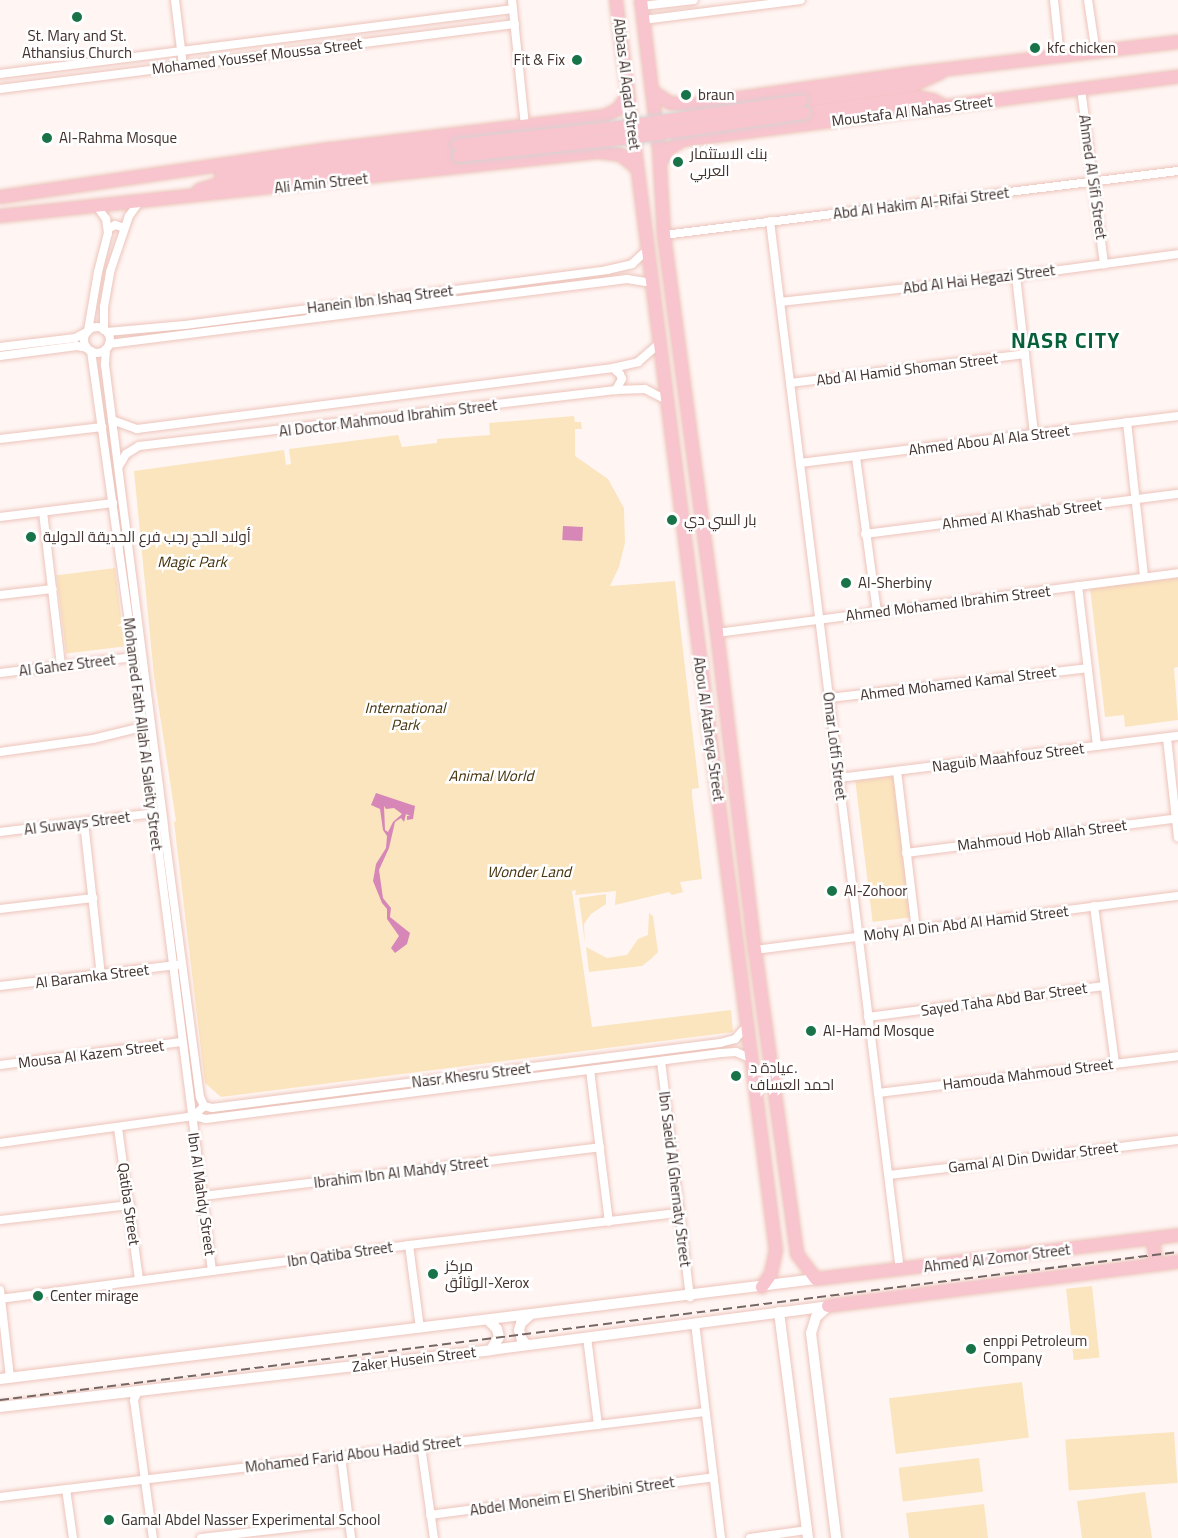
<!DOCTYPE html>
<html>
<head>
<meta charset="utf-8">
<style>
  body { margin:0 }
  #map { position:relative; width:1178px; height:1538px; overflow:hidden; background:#fff6f4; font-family:Georgia,Cairo,serif }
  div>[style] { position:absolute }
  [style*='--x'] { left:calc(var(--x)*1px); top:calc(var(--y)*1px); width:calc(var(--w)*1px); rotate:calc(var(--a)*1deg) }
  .green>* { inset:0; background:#fbe5be; transform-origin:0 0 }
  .water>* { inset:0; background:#d686b7; transform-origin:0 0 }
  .roads { filter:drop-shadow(0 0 2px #edc4bb) drop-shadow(0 0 2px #edc4bb) }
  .minor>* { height:8px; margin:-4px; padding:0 4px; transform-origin:4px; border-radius:4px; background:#fff }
  .minor>.ring { margin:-4px; padding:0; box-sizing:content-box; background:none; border:8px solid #fff; border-radius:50% }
  .secondary>* { height:10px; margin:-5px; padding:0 5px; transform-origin:5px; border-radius:5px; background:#fff }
  .primary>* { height:12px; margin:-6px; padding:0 6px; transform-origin:6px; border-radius:6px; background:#f8c4ce }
  .rail>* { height:2px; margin-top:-1px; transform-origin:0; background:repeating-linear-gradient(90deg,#746663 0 9px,transparent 0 13.5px) }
  .bridges { filter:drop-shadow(0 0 2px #d6d2d1) drop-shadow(0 0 2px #d6d2d1) }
  .primary-bridge>* { height:12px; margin:-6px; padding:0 6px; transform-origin:6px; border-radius:6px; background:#f8c4ce }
  .dots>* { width:16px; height:16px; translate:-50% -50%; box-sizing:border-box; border:3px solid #fff; border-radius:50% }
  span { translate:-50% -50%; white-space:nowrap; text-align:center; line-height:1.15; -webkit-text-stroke:5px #fff; paint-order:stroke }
  .poi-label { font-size:15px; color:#43332f }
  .left { translate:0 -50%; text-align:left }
  .right { translate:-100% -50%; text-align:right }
  .street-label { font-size:15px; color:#43332f }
  .park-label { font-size:15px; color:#46340f; font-style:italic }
  .district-label { font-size:21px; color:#066039; font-weight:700; letter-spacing:1.5px }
</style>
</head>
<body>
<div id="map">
  <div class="green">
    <i style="clip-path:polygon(574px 416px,575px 422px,581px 422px,582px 429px,575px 429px,575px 456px,608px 479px,624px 508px,625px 543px,619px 567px,610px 586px,675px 581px,699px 788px,692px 789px,692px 795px,702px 879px,680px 882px,683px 892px,672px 895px,669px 892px,615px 905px,616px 891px,575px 895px,576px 890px,572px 891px,592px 1027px,731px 1010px,733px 1032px,221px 1097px,205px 1083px,174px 822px,176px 821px,154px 676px,134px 471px,284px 450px,286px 465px,291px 464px,289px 449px,398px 435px,402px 447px,437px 443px,437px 439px,490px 435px,489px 423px)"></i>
    <i style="left:115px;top:568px;width:79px;height:59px;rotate:83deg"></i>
    <i style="clip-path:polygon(1178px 578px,1178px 667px,1174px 668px,1178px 720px,1125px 727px,1124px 715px,1105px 717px,1090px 588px)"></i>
    <i style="left:896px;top:776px;width:142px;height:41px;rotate:83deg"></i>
    <i style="clip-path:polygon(606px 894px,606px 904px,591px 914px,584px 924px,585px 944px,579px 898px)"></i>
    <i style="clip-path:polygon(649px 913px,653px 916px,658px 952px,651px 959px,642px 966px,589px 972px,586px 947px,607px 958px,627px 955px,638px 939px,648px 935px)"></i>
    <i style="left:1092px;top:1286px;width:72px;height:26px;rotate:84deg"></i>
    <i style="left:1022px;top:1382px;width:56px;height:134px;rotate:83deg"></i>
    <i style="left:1174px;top:1432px;width:51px;height:109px;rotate:86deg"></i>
    <i style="left:979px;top:1458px;width:34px;height:81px;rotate:83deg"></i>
    <i style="clip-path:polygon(1145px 1492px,1152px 1538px,1082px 1538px,1077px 1501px)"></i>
    <i style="clip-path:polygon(984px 1504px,988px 1538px,909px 1538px,906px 1513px)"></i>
  </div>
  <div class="water">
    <i style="left:563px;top:526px;width:20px;height:14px;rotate:3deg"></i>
    <i style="clip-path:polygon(evenodd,376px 793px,415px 806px,413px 819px,407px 820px,407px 816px,410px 816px,406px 814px,404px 822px,401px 818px,395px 822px,389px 848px,379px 870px,383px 898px,391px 908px,390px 917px,410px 933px,407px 944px,395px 953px,391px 948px,399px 936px,387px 919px,387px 909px,382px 903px,373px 881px,376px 864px,386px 848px,387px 836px,383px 830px,380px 809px,371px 805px,376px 793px,384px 806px,386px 809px,394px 808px,402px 814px,393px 822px,388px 832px,385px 830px,384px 806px)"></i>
  </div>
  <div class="roads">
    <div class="minor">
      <i style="--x:175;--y:0;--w:66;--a:83.1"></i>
      <i style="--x:512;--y:0;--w:126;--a:84.1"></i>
      <i style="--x:1054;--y:0;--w:57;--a:84"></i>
      <i style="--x:1088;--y:0;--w:54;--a:81.4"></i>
      <i style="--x:642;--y:6;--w:52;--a:-6.6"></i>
      <i style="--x:643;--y:20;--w:159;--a:-7.2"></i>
      <i style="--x:0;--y:74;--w:517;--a:-7.22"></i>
      <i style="--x:0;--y:89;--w:519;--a:-7.19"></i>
      <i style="--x:1081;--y:89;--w:177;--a:82.5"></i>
      <i style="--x:770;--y:221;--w:1057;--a:82.94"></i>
      <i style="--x:108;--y:229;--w:8;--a:-30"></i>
      <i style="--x:115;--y:225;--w:10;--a:17"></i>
      <i style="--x:664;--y:235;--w:518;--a:-7.1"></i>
      <i style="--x:1016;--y:276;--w:159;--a:83.5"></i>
      <i style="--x:780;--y:302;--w:237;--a:-6.3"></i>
      <i style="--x:1016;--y:276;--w:163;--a:-7.7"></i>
      <i class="ring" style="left:84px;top:327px;width:18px;height:18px"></i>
      <i style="--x:104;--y:330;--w:23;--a:-90"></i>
      <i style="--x:104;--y:307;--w:36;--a:-80"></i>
      <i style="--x:110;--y:272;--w:59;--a:-71.3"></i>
      <i style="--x:129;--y:216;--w:19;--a:-54"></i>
      <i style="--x:88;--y:331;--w:60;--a:-80.4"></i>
      <i style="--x:98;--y:272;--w:40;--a:-75.6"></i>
      <i style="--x:108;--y:233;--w:14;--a:-98"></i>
      <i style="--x:106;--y:219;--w:17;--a:-126"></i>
      <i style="--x:107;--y:332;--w:78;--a:-5.1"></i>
      <i style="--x:185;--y:325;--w:426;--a:-7.4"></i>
      <i style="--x:607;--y:270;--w:26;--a:-13"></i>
      <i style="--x:632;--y:264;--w:21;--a:-43"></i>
      <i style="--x:109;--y:344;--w:522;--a:-7.15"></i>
      <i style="--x:627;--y:279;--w:24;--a:9"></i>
      <i style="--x:0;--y:347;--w:76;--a:-6.8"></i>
      <i style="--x:75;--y:338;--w:13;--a:-27"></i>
      <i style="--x:106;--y:349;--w:16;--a:94"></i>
      <i style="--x:105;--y:365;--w:467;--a:82.7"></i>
      <i style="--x:164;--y:828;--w:271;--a:82.4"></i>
      <i style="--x:200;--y:1097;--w:10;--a:66"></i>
      <i style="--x:91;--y:351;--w:309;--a:82"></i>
      <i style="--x:134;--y:657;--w:619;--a:82.76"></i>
      <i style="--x:0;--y:356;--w:78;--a:-7.4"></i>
      <i style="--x:77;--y:346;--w:10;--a:11"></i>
      <i style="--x:613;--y:368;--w:9;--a:41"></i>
      <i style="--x:620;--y:374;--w:5;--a:68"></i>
      <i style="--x:622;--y:379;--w:13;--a:119"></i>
      <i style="--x:790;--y:383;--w:237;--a:-7"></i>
      <i style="--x:112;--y:420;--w:27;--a:20"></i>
      <i style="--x:137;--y:429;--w:480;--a:-7.3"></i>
      <i style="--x:613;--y:368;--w:26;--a:-13"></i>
      <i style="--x:638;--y:362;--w:28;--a:-41"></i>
      <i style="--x:1127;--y:422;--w:156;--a:83.7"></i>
      <i style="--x:0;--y:439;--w:103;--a:-6.7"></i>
      <i style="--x:856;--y:457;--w:157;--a:82.3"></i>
      <i style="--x:800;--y:463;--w:381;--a:-7.1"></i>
      <i style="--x:119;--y:466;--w:14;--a:-60"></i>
      <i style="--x:126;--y:454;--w:15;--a:-32"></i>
      <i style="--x:139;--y:446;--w:480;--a:-6.7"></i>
      <i style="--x:616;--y:390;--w:29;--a:-2"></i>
      <i style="--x:645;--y:389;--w:22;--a:27"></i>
      <i style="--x:43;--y:512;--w:154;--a:83.3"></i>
      <i style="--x:0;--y:517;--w:114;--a:-7.1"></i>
      <i style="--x:865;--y:534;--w:316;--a:-7.3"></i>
      <i style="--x:1078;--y:586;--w:161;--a:83.2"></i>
      <i style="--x:0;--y:595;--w:53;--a:-6.5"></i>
      <i style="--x:717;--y:633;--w:465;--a:-7.4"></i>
      <i style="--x:0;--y:673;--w:135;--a:-6.8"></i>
      <i style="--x:829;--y:698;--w:260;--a:-6.6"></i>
      <i style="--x:1167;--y:738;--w:100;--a:83.7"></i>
      <i style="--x:0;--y:752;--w:94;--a:-8"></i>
      <i style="--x:93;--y:739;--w:50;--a:-13.8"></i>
      <i style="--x:897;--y:771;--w:160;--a:83.2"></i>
      <i style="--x:839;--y:778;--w:342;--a:-7.1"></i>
      <i style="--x:84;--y:822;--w:154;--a:83.7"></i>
      <i style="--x:0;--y:832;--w:155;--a:-7"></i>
      <i style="--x:906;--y:853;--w:274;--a:-7.3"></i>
      <i style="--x:1094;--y:906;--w:159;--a:82.4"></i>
      <i style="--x:0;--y:909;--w:94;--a:-6.7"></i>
      <i style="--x:755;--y:950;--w:426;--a:-7.3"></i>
      <i style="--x:0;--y:986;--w:178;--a:-6.8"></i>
      <i style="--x:868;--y:1017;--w:238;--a:-7.5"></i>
      <i style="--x:661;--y:1061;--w:238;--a:83"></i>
      <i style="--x:0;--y:1065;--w:183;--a:-7.2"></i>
      <i style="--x:590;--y:1070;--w:153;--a:82.9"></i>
      <i style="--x:878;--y:1093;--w:302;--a:-7"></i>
      <i style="--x:204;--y:1106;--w:8;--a:14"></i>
      <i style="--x:212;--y:1108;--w:512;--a:-7.29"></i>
      <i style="--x:720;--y:1043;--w:16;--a:-15"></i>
      <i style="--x:735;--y:1039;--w:18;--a:-47"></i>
      <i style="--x:193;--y:1116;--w:13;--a:13"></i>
      <i style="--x:206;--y:1119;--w:519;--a:-7.3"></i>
      <i style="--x:721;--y:1053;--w:15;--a:-4"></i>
      <i style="--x:736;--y:1052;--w:17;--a:24"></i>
      <i style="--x:118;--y:1128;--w:153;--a:82.1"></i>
      <i style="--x:0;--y:1143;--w:190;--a:-7.9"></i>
      <i style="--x:188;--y:1117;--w:9;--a:-21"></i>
      <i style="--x:196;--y:1114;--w:11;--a:-45"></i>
      <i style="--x:889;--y:1175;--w:291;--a:-6.9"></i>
      <i style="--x:203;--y:1196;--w:400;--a:-7"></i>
      <i style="--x:0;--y:1220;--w:131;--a:-6.6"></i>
      <i style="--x:409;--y:1245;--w:84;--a:82.5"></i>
      <i style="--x:0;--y:1290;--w:89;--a:83.5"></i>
      <i style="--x:0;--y:1299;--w:413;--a:-7.5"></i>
      <i style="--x:409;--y:1245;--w:272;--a:-6.8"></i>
      <i style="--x:695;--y:1323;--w:217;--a:83.1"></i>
      <i style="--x:587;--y:1337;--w:89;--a:82.9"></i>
      <i style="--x:138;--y:1391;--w:10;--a:114"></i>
      <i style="--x:134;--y:1400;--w:139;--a:82.2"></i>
      <i style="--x:421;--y:1446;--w:93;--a:82"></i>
      <i style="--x:341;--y:1456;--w:83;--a:83"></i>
      <i style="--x:66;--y:1489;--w:49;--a:81.9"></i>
      <i style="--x:0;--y:1497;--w:710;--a:-6.87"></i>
      <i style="--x:430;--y:1515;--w:286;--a:-7.6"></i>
      <i style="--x:201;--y:1538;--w:149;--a:-6.6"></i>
      <i style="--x:750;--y:1538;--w:58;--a:-8"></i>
    </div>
    <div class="secondary">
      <i style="--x:828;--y:1306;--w:16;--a:137"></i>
      <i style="--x:816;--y:1317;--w:17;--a:107"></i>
      <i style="--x:811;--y:1333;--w:207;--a:83"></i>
      <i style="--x:779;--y:1312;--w:228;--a:82.7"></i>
      <i style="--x:489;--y:1321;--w:11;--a:45"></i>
      <i style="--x:497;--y:1329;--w:8;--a:76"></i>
      <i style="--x:499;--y:1337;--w:15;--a:122"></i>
      <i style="--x:527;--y:1345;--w:7;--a:-135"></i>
      <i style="--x:522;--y:1340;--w:10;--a:-107"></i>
      <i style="--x:519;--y:1330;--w:7;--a:-74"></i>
      <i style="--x:521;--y:1323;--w:11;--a:-41"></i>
      <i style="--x:0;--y:1379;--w:822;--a:-6.99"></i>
      <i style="--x:0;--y:1407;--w:494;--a:-6.6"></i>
      <i style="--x:491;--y:1350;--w:340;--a:-7.4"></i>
    </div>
    <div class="primary">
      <i style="--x:616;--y:0;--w:1260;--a:82.71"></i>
      <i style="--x:776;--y:1250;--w:25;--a:102"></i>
      <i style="--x:771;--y:1274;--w:16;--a:125"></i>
      <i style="--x:641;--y:0;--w:149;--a:83.1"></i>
      <i style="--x:659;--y:148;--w:87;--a:86.7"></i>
      <i style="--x:664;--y:235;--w:402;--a:82.4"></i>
      <i style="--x:717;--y:633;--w:319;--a:83.2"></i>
      <i style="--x:755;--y:950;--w:307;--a:82.1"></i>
      <i style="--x:797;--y:1254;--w:31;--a:53"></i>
      <i style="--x:816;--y:1279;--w:365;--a:-6.9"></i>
      <i style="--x:652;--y:91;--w:22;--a:34"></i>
      <i style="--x:670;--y:103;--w:19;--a:6"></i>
      <i style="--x:689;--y:105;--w:219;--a:-8.1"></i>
      <i style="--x:906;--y:74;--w:274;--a:-6.7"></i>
      <i style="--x:801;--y:101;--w:113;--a:-8.1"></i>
      <i style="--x:913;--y:85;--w:30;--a:-24"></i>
      <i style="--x:804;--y:113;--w:114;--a:-8.1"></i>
      <i style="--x:917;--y:97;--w:16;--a:11"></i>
      <i style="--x:933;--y:100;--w:14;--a:30"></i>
      <i style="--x:660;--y:164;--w:16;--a:-63"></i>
      <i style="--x:667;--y:150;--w:19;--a:-32"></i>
      <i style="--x:683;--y:140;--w:499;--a:-7.3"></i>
      <i style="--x:221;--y:173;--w:239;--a:-6.7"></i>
      <i style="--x:199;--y:190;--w:31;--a:-17"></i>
      <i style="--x:229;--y:181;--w:231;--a:-6.2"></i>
      <i style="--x:0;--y:197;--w:334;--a:-8.3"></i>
      <i style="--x:331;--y:149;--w:276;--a:-6.9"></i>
      <i style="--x:605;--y:116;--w:15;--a:-28"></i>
      <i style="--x:618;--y:109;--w:17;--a:-54"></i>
      <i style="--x:0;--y:216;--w:601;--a:-6.11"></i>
      <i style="--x:598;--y:152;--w:23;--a:7"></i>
      <i style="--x:621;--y:155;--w:21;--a:39"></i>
      <i style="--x:1153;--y:1239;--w:25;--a:83"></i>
      <i style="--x:828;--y:1306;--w:353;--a:-7.2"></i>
    </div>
  </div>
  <div class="rail">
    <i style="--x:0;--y:1400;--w:1187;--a:-7.16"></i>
  </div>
  <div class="bridges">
    <div class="primary-bridge">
      <i style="--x:458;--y:145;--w:171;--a:-6.4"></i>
      <i style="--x:628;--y:126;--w:175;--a:-8.2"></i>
      <i style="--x:459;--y:156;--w:171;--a:-6"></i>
      <i style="--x:629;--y:138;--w:177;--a:-8.1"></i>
    </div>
  </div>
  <div class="dots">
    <i style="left:77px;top:17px;background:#187448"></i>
    <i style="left:1035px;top:48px;background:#187448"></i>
    <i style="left:577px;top:60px;background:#187448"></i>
    <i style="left:686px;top:95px;background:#187448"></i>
    <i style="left:47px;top:138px;background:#187448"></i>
    <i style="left:678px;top:162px;background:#187448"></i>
    <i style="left:672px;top:520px;background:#187448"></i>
    <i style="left:31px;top:537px;background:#187448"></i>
    <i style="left:846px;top:583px;background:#187448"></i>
    <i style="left:832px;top:891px;background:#187448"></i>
    <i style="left:811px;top:1031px;background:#187448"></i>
    <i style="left:736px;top:1076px;background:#187448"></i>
    <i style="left:433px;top:1274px;background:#187448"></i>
    <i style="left:38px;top:1296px;background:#187448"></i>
    <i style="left:971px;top:1349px;background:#187448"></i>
    <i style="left:109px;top:1520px;background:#187448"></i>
  </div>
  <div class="poi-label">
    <span style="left:77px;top:44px">St. Mary and St.<br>Athansius Church</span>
    <span class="left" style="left:1047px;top:48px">kfc chicken</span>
    <span class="right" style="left:565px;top:60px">Fit &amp; Fix</span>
    <span class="left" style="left:698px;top:95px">braun</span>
    <span class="left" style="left:59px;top:138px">Al-Rahma Mosque</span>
    <span class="left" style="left:690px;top:162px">بنك الاستثمار<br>العربي</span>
    <span class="left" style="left:684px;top:520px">بار السي دي</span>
    <span class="left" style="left:43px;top:537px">أولاد الحج رجب فرع الحديقة الدولية</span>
    <span class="left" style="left:858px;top:583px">Al-Sherbiny</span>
    <span class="left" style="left:844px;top:891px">Al-Zohoor</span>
    <span class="left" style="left:823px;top:1031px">Al-Hamd Mosque</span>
    <span class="left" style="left:750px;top:1076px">عيادة د.<br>احمد العساف</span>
    <span class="left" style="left:445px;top:1274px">مركز<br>الوثائق-Xerox</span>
    <span class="left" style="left:50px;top:1296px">Center mirage</span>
    <span class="left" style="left:983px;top:1349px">enppi Petroleum<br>Company</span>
    <span class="left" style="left:121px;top:1520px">Gamal Abdel Nasser Experimental School</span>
  </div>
  <div class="street-label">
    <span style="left:257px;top:56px;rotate:-7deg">Mohamed Youssef Moussa Street</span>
    <span style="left:627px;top:84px;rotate:83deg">Abbas Al Aqad Street</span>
    <span style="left:912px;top:111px;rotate:-7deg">Moustafa Al Nahas Street</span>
    <span style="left:1093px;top:177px;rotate:82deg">Ahmed Al Sifi Street</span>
    <span style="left:321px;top:183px;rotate:-6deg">Ali Amin Street</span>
    <span style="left:921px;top:203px;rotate:-7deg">Abd Al Hakim Al-Rifai Street</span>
    <span style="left:979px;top:279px;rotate:-7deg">Abd Al Hai Hegazi Street</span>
    <span style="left:380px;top:299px;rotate:-7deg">Hanein Ibn Ishaq Street</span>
    <span style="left:907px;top:369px;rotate:-7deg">Abd Al Hamid Shoman Street</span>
    <span style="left:388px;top:418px;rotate:-7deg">Al Doctor Mahmoud Ibrahim Street</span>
    <span style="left:989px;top:440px;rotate:-7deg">Ahmed Abou Al Ala Street</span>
    <span style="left:1022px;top:514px;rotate:-7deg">Ahmed Al Khashab Street</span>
    <span style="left:948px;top:603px;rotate:-7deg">Ahmed Mohamed Ibrahim Street</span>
    <span style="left:67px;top:665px;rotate:-7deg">Al Gahez Street</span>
    <span style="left:958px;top:683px;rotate:-7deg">Ahmed Mohamed Kamal Street</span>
    <span style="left:709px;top:729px;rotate:82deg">Abou Al Ataheya Street</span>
    <span style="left:143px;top:734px;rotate:83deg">Mohamed Fath Allah Al Saleity Street</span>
    <span style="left:835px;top:746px;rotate:83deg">Omar Lotfi Street</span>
    <span style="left:1008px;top:757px;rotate:-7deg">Naguib Maahfouz Street</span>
    <span style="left:77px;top:823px;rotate:-7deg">Al Suways Street</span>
    <span style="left:1042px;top:835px;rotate:-7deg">Mahmoud Hob Allah Street</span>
    <span style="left:966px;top:923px;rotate:-7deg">Mohy Al Din Abd Al Hamid Street</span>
    <span style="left:92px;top:976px;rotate:-7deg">Al Baramka Street</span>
    <span style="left:1004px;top:999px;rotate:-8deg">Sayed Taha Abd Bar Street</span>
    <span style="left:91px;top:1054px;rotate:-7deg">Mousa Al Kazem Street</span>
    <span style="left:1028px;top:1074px;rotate:-7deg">Hamouda Mahmoud Street</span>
    <span style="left:471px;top:1075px;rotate:-7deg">Nasr Khesru Street</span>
    <span style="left:1033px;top:1157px;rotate:-7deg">Gamal Al Din Dwidar Street</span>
    <span style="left:401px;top:1172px;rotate:-7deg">Ibrahim Ibn Al Mahdy Street</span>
    <span style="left:675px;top:1179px;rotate:83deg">Ibn Saeid Al Ghernaty Street</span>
    <span style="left:202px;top:1194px;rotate:82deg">Ibn Al Mahdy Street</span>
    <span style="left:129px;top:1204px;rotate:82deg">Qatiba Street</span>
    <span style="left:340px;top:1254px;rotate:-8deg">Ibn Qatiba Street</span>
    <span style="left:997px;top:1258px;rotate:-7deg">Ahmed Al Zomor Street</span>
    <span style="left:414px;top:1359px;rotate:-7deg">Zaker Husein Street</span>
    <span style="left:353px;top:1454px;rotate:-7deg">Mohamed Farid Abou Hadid Street</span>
    <span style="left:572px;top:1496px;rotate:-8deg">Abdel Moneim El Sheribini Street</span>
  </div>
  <div class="park-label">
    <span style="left:192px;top:562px">Magic Park</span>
    <span style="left:405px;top:716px">International<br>Park</span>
    <span style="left:491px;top:776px">Animal World</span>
    <span style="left:529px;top:872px">Wonder Land</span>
  </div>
  <div class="district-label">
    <span style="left:1066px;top:341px">NASR CITY</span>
  </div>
</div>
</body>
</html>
